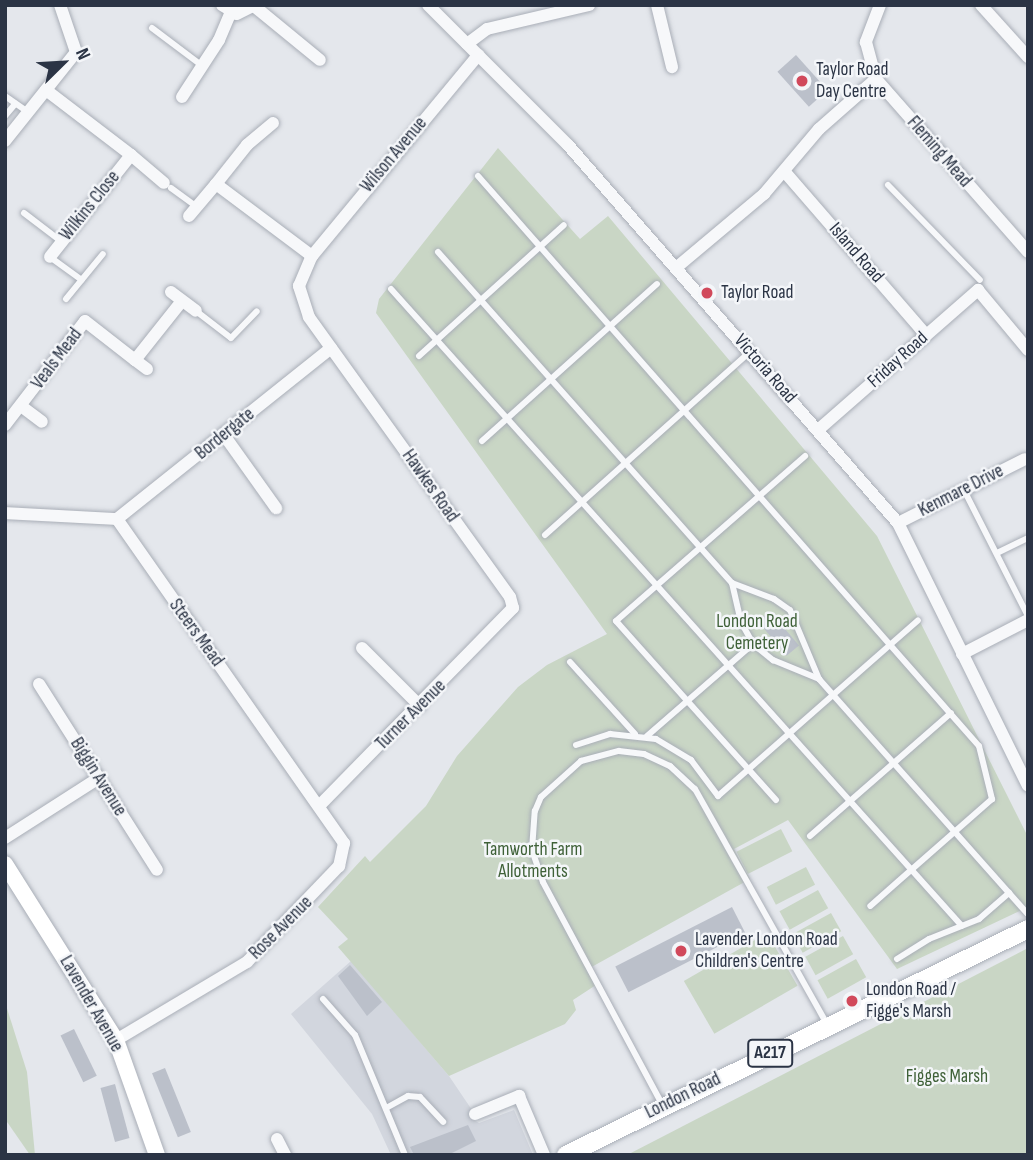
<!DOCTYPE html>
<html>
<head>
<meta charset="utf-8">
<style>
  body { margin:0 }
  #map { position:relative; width:1033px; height:1160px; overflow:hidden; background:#e4e7ec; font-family:"Sofia Sans Condensed",sans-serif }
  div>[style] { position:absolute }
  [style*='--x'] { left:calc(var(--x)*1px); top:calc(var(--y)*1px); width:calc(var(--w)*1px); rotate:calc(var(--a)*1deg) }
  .built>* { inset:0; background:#d2d6de }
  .green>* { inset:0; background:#c9d6c5; transform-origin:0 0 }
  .building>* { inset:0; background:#bbc0ca; transform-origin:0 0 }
  .roads { filter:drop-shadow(0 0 2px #a9aeb7) drop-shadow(0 0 2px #a9aeb7) }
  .lane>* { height:6px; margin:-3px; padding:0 3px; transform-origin:3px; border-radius:3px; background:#f7f8fa }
  .street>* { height:12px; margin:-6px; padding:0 6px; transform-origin:6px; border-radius:6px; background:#f7f8fa }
  .secondary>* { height:16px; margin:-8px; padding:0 8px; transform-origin:8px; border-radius:8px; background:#fff }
  .primary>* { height:18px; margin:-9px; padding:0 9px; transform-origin:9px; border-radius:9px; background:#fff }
  .dots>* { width:19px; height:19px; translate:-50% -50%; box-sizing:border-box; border:4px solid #f4f6f9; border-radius:50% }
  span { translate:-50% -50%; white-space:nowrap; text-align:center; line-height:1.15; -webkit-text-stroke:5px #f4f6f9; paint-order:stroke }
  .shield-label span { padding:2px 5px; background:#f4f6f9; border:2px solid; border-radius:5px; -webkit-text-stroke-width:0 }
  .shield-label { font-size:18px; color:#2b3445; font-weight:700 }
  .poi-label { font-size:19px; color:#2b3445 }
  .left { translate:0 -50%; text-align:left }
  .street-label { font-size:19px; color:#2b3445 }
  .park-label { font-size:19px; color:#3f6138 }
  .frame { position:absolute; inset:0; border:7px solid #2b3445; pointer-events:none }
  .north { position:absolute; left:28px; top:28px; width:70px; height:70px; -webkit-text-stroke:5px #f4f6f9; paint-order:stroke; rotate:66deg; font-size:19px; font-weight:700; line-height:28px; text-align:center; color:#2b3445 }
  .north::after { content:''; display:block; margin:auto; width:24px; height:32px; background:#2b3445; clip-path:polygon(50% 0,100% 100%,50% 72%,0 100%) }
</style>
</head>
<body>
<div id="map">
  <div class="built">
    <i style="clip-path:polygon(351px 961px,449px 1076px,472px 1110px,474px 1120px,479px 1123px,514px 1110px,533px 1155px,391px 1155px,372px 1114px,291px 1014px)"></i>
  </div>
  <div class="green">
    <i style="clip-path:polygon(498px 148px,580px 239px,608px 216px,877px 536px,1028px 837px,1028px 907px,897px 969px,788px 820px,734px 849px,750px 879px,588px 969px,596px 985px,573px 1000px,576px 1010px,565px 1024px,449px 1076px,338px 947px,348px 939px,318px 907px,365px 856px,370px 862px,426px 806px,457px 756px,518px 687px,547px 665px,607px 634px,376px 313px,379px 299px)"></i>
    <i style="left:781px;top:829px;width:25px;height:50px;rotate:63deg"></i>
    <i style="left:806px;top:867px;width:20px;height:44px;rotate:63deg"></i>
    <i style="left:818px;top:890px;width:21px;height:44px;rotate:61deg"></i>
    <i style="left:831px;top:913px;width:21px;height:44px;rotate:61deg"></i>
    <i style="left:767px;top:933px;width:61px;height:96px;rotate:60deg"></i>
    <i style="left:843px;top:936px;width:21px;height:43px;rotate:61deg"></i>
    <i style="clip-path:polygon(1028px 948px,1028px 1155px,627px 1155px)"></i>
    <i style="left:856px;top:959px;width:21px;height:44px;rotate:61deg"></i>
    <i style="clip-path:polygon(5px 1002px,27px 1072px,35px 1155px,30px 1155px,5px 1119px)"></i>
  </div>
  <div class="building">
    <i style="left:796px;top:55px;width:47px;height:25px;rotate:48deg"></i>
    <i style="left:770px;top:611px;width:45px;height:16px;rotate:50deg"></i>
    <i style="left:732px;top:907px;width:29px;height:131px;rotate:63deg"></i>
    <i style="clip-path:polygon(350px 965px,382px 1002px,367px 1016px,338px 976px)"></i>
    <i style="left:74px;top:1029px;width:52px;height:15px;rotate:64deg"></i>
    <i style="left:165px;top:1068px;width:69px;height:14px;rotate:68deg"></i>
    <i style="left:115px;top:1084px;width:56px;height:15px;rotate:75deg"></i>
    <i style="clip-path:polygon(468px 1125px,476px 1141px,448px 1155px,414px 1155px,410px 1147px)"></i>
  </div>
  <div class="roads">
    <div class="lane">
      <i style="--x:152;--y:28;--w:60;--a:36.9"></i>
      <i style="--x:5;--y:96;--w:28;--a:35"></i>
      <i style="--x:5;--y:116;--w:16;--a:-50"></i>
      <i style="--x:478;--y:176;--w:759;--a:48.69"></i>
      <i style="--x:979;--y:746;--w:55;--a:76.2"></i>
      <i style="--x:992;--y:799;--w:162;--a:138.7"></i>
      <i style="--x:888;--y:185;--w:132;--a:45.9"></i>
      <i style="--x:171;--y:188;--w:32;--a:36"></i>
      <i style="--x:24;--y:213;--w:48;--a:37.3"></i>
      <i style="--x:438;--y:252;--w:443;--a:48.4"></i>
      <i style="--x:732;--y:583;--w:45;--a:20.9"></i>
      <i style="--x:774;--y:599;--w:19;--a:35"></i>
      <i style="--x:790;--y:610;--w:75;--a:67.2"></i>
      <i style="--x:819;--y:679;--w:314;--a:48.4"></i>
      <i style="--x:50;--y:257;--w:39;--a:36"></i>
      <i style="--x:391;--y:289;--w:855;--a:48.13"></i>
      <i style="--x:66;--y:299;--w:58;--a:-50.6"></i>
      <i style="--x:196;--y:311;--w:44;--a:37.6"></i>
      <i style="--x:231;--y:338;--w:37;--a:-46"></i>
      <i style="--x:419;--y:356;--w:195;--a:-42.1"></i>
      <i style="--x:482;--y:441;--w:235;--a:-41.9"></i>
      <i style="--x:964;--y:490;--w:141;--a:63.1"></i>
      <i style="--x:545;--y:535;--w:275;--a:-41.8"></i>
      <i style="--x:997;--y:553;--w:34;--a:-26"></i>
      <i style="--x:732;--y:583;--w:40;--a:77"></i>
      <i style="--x:741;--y:622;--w:25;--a:61"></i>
      <i style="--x:753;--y:644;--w:26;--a:39"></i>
      <i style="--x:773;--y:660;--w:50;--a:22.4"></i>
      <i style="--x:570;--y:662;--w:97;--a:47.9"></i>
      <i style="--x:647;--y:736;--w:140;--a:-41"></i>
      <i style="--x:576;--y:745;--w:36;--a:-18"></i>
      <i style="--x:610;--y:734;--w:46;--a:6.2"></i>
      <i style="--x:656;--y:739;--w:41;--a:31"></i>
      <i style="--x:691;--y:760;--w:45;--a:53.1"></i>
      <i style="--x:718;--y:796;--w:266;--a:-41.3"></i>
      <i style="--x:776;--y:800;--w:240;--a:-131.8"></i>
      <i style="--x:616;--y:621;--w:251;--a:-41.1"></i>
      <i style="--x:810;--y:836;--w:187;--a:-41.1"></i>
      <i style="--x:897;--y:959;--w:38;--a:-32"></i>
      <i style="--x:929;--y:939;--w:54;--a:-21.8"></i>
      <i style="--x:979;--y:919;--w:40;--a:-41"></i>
      <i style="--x:323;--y:999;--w:48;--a:48.4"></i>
      <i style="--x:355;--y:1035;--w:130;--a:67.4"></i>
      <i style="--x:663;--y:1106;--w:254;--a:-118.2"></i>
      <i style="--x:543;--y:882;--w:34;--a:-109"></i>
      <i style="--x:532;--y:850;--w:39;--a:-86"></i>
      <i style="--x:535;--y:811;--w:15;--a:-67"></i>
      <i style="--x:541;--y:797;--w:54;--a:-42"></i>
      <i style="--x:581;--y:761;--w:39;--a:-15"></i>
      <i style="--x:619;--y:751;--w:25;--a:7"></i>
      <i style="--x:644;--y:754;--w:29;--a:25"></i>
      <i style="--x:670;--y:766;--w:34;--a:43"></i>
      <i style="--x:695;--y:789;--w:270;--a:60.7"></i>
      <i style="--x:388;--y:1107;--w:23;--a:-29"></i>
      <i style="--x:408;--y:1096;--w:12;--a:5"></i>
      <i style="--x:420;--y:1097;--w:34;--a:47"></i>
    </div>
    <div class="street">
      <i style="--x:222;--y:5;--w:17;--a:31"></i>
      <i style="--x:237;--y:14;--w:20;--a:-27"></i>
      <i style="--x:428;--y:5;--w:198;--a:45"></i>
      <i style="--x:568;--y:145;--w:502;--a:48.88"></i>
      <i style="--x:898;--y:523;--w:293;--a:63.7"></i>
      <i style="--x:657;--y:5;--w:64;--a:76.4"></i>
      <i style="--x:880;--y:5;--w:40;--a:111"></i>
      <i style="--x:866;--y:42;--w:38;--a:75"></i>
      <i style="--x:876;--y:79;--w:230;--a:48.7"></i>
      <i style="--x:981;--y:5;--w:70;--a:47.9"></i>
      <i style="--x:254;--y:6;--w:85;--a:39.3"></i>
      <i style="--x:467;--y:44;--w:25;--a:-37"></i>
      <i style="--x:487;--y:29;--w:105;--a:-13.2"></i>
      <i style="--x:46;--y:90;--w:107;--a:37.4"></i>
      <i style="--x:131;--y:155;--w:130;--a:128.5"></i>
      <i style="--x:182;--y:97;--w:68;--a:-57"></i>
      <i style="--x:219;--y:40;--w:30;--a:-67"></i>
      <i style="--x:273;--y:123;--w:34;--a:140"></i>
      <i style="--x:247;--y:145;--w:50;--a:128.5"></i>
      <i style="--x:216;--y:184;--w:120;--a:36.9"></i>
      <i style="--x:5;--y:141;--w:114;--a:-51.4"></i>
      <i style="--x:76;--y:52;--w:50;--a:-108.8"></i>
      <i style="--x:131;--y:155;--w:43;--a:40.3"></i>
      <i style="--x:784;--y:171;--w:217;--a:49.1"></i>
      <i style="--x:189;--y:216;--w:42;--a:-49.8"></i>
      <i style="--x:677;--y:267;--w:114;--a:-40"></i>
      <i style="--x:764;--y:194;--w:85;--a:-49.8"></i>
      <i style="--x:819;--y:129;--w:76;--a:-41.3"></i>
      <i style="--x:171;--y:292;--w:31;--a:37"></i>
      <i style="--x:135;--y:360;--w:15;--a:37"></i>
      <i style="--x:21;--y:406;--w:26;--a:37"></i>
      <i style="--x:5;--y:425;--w:131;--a:-52.4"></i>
      <i style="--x:85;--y:321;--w:63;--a:38"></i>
      <i style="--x:135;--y:360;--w:75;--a:-51.5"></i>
      <i style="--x:818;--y:430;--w:213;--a:-41.2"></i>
      <i style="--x:978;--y:290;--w:78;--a:50.2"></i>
      <i style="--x:224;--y:435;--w:90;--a:54.5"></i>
      <i style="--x:5;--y:513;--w:112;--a:3.1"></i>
      <i style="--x:117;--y:519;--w:396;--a:55"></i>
      <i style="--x:344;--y:843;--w:24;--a:102"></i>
      <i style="--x:339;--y:866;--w:133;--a:133.8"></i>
      <i style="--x:247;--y:962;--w:152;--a:149.2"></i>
      <i style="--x:117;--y:519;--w:274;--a:-38.6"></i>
      <i style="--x:898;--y:523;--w:142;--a:-26.7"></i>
      <i style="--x:362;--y:648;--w:82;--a:45"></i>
      <i style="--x:962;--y:654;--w:74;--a:-27.3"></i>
      <i style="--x:39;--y:684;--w:220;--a:57.6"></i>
      <i style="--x:320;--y:805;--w:276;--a:-45.6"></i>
      <i style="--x:513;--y:608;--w:11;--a:-105"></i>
      <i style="--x:510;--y:597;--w:345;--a:-125.7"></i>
      <i style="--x:309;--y:317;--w:33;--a:-108"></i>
      <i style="--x:299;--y:286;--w:33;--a:-67"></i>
      <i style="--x:312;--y:256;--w:261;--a:-50.4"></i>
      <i style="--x:5;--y:838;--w:112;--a:-32.6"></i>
      <i style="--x:475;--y:1114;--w:48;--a:-22.2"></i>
      <i style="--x:519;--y:1096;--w:64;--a:67"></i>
      <i style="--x:277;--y:1139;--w:18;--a:63"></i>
    </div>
    <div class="secondary">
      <i style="--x:5;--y:864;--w:208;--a:57.8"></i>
      <i style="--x:116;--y:1040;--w:122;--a:70.4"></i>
    </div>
    <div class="primary">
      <i style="--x:566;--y:1155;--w:514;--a:-26.07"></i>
    </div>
  </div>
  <div class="dots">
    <i style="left:802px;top:81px;background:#d1495b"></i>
    <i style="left:707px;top:293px;background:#d1495b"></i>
    <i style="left:681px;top:951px;background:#d1495b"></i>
    <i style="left:852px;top:1001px;background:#d1495b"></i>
  </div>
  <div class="shield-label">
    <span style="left:770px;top:1053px">A217</span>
  </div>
  <div class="poi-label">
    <span class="left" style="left:816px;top:81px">Taylor Road<br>Day Centre</span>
    <span class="left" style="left:721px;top:293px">Taylor Road</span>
    <span class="left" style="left:695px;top:951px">Lavender London Road<br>Children's Centre</span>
    <span class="left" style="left:866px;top:1001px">London Road /<br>Figge's Marsh</span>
  </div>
  <div class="street-label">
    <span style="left:939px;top:152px;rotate:49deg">Fleming Mead</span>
    <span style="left:394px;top:155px;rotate:-50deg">Wilson Avenue</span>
    <span style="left:90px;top:206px;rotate:-51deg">Wilkins Close</span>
    <span style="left:856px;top:253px;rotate:49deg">Island Road</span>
    <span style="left:57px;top:359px;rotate:-53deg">Veals Mead</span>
    <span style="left:898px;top:360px;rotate:-42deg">Friday Road</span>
    <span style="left:765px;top:369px;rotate:49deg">Victoria Road</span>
    <span style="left:225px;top:434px;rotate:-39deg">Bordergate</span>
    <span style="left:430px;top:486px;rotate:55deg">Hawkes Road</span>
    <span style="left:961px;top:491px;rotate:-27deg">Kenmare Drive</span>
    <span style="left:196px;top:633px;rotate:54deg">Steers Mead</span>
    <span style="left:411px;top:715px;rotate:-45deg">Turner Avenue</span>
    <span style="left:98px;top:777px;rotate:58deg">Biggin Avenue</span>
    <span style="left:281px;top:928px;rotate:-45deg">Rose Avenue</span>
    <span style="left:91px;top:1004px;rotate:60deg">Lavender Avenue</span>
    <span style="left:683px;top:1096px;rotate:-26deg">London Road</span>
  </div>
  <div class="park-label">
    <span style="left:757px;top:633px">London Road<br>Cemetery</span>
    <span style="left:533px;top:861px">Tamworth Farm<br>Allotments</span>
    <span style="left:947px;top:1077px">Figges Marsh</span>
  </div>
  <div class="frame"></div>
  <div class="north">N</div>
</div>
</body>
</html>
